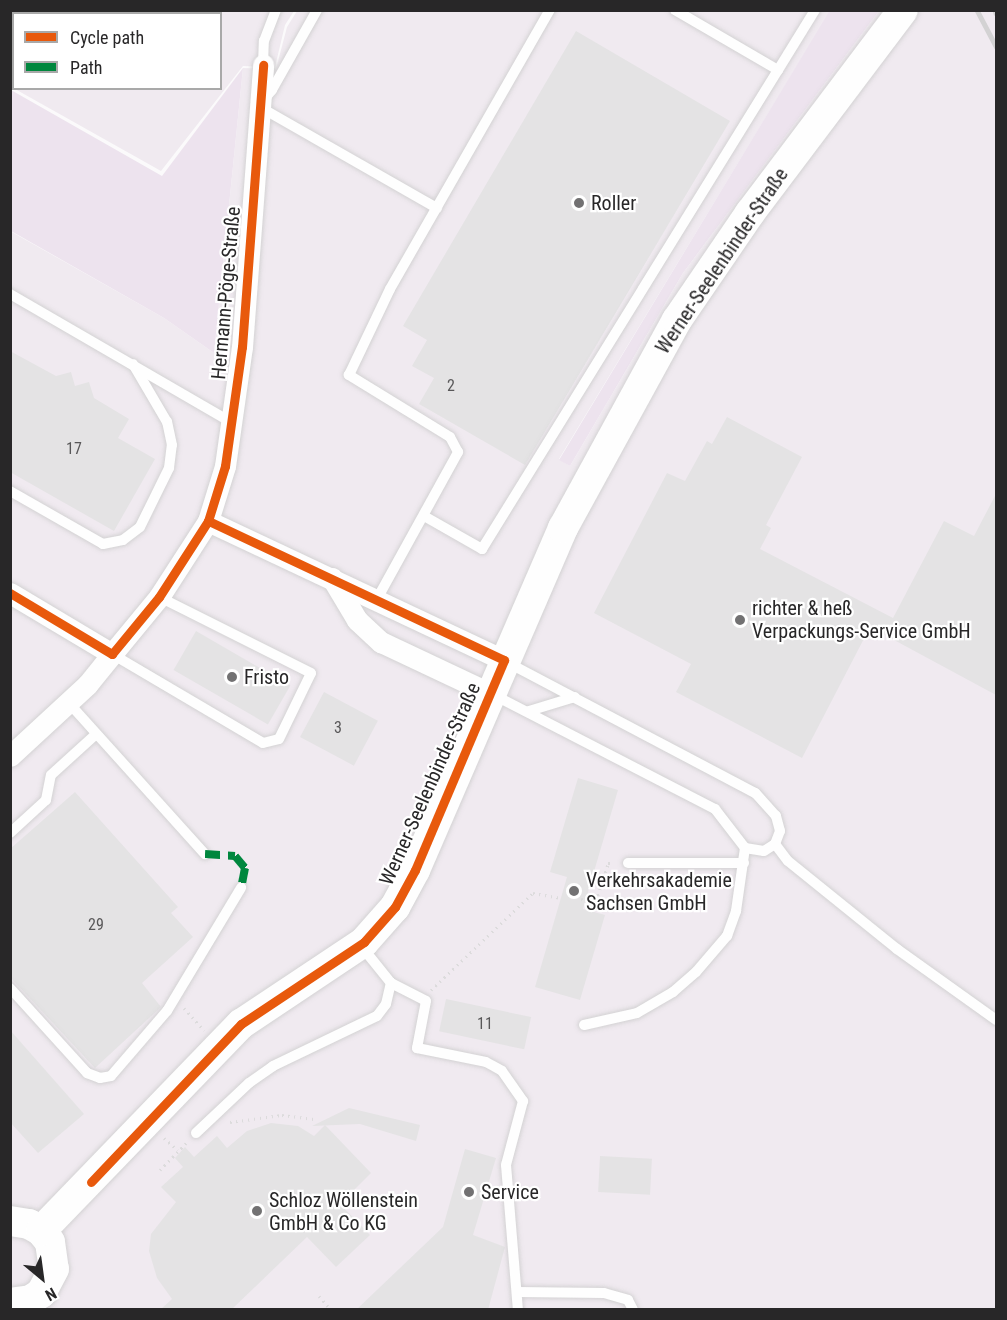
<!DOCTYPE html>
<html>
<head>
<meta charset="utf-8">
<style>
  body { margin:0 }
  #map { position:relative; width:1007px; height:1320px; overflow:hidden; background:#fbfafb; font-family:"Roboto Condensed",sans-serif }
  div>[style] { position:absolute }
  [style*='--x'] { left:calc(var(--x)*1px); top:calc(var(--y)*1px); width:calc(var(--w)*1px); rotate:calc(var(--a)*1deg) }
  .built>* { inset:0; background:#f0eaf0 }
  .green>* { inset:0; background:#ede3ee }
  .building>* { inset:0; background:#e4e3e4; transform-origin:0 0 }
  .path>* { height:3px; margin-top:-1.5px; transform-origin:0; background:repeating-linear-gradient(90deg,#dcdbdc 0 1.5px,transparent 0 6px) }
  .roads { filter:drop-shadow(0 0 2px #d3d2d3) drop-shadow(0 0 2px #d3d2d3) }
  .service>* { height:10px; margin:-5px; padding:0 5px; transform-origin:5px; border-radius:5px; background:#fefefe }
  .minor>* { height:21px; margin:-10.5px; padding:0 10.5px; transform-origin:10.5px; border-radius:10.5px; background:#fefefe }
  .secondary>* { height:30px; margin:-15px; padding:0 15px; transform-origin:15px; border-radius:15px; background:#fefefe }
  .rail>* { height:4.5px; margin:-2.25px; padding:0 2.25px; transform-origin:2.25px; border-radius:2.25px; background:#d3d2d3 }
  .quiet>* { height:8px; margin-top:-4px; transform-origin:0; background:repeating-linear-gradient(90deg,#00873e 0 15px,transparent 0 23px) }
  .cycleway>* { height:9px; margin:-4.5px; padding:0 4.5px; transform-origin:4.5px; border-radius:4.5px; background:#e8590c }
  .dots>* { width:16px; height:16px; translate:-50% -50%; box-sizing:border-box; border:3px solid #fff; border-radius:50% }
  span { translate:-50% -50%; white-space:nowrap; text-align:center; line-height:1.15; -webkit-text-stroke:4.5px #fff; paint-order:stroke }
  .number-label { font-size:16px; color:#585758 }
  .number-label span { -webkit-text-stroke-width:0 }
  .poi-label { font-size:20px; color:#282728 }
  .left { translate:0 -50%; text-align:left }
  .street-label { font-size:20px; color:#282728 }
  .frame { position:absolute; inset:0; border:12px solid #282728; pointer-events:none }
  .legend { position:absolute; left:12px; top:12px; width:210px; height:78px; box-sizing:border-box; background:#fff; border:2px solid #a9a9a9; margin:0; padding:8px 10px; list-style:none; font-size:18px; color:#282728 }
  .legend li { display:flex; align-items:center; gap:12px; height:30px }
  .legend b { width:30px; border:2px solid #a9a9a9 }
  .north { position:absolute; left:12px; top:1248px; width:60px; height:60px; -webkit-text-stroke:4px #fff; paint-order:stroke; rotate:151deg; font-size:16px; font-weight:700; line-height:24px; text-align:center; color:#282728 }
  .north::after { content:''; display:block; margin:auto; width:21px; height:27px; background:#282728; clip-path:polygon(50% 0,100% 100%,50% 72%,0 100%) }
</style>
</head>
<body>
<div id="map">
  <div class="built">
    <i style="clip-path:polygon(11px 11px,294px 11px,285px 25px,275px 67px,243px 66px,161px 171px,15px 89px,220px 88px,220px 14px,14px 14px,13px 88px)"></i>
    <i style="clip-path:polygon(297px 11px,830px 11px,559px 459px,570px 466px,683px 273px,879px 11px,996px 11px,996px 1309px,11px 1309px,10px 231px,164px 318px,214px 353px,243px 68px,276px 69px,287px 27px)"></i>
  </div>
  <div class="green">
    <i style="clip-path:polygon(830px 10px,879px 11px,683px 273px,570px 466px,559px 460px)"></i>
    <i style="clip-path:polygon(243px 68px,214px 353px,164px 318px,11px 231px,11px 90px,162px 176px)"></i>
  </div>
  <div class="building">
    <i style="clip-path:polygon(576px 31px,730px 121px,525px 465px,419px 404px,434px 378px,412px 366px,427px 340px,403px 326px)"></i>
    <i style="clip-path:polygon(10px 351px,56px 376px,71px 372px,75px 386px,89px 382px,94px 398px,129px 419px,118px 438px,155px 459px,114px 531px,10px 472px)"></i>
    <i style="clip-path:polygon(727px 417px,802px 457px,766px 525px,771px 528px,760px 549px,893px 618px,944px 521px,974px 536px,996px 494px,996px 695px,870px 627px,802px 758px,676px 692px,691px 664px,594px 613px,667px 473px,685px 481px,707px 441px,712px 444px)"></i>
    <i style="left:196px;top:631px;width:109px;height:45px;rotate:30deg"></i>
    <i style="left:324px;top:692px;width:61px;height:51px;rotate:28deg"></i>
    <i style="clip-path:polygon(578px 778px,618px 790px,583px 909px,605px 915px,580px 1000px,535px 987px,567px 877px,550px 872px)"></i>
    <i style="clip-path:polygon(75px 792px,178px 907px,171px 913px,193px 937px,142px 983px,161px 1007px,95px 1068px,10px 977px,10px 849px)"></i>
    <i style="left:446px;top:999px;width:87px;height:33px;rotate:12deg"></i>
    <i style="clip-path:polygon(10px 1030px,84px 1114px,38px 1153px,10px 1122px)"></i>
    <i style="clip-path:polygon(349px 1108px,420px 1125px,416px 1141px,360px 1124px,312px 1126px)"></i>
    <i style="clip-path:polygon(271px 1123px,298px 1126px,314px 1136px,325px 1125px,371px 1173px,340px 1204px,370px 1235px,336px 1267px,307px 1237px,231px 1310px,160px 1310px,172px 1299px,157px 1278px,149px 1251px,151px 1234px,176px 1202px,161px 1187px,183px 1167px,175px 1158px,185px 1147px,194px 1157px,217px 1136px,227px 1148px,247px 1131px)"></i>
    <i style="clip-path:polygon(465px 1149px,496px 1158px,473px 1235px,505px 1247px,488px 1310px,356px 1310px,443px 1227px)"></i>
    <i style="left:600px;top:1156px;width:52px;height:36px;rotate:3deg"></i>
  </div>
  <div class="path">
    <i style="--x:581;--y:899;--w:15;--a:8"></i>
    <i style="--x:596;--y:901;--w:40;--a:-72"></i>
    <i style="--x:608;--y:863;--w:5;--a:0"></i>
    <i style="--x:431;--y:990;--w:141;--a:-43.6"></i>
    <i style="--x:533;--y:893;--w:29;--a:10"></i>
    <i style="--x:184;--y:1008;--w:30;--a:48"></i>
    <i style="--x:230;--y:1122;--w:52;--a:-7.7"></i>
    <i style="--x:282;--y:1115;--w:32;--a:7"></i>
    <i style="--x:164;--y:1138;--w:18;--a:41"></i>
    <i style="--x:160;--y:1170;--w:39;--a:-46"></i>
    <i style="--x:319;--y:1296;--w:18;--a:49"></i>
  </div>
  <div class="roads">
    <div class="service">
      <i style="--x:317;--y:10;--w:92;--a:119.4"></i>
      <i style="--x:272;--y:90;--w:21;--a:131"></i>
      <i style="--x:258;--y:106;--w:206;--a:29.7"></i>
      <i style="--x:263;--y:65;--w:24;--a:-88"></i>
      <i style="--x:264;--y:41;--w:33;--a:-69"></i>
      <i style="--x:778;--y:70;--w:70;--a:-58.3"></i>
      <i style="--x:10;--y:294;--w:255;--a:30.1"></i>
      <i style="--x:10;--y:491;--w:107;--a:29.7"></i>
      <i style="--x:103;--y:544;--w:20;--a:-11"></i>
      <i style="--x:123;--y:540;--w:21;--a:-37"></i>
      <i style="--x:140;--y:527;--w:66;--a:-63.8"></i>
      <i style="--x:169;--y:468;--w:23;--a:-83"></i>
      <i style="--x:172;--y:445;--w:24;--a:-102"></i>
      <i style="--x:167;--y:422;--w:67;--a:-120.4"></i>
      <i style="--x:424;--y:516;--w:67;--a:29.6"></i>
      <i style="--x:482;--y:549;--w:563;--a:-58.29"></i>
      <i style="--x:778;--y:70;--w:119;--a:-149.8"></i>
      <i style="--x:377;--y:599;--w:168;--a:-61.1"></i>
      <i style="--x:458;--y:452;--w:17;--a:-118"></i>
      <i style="--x:450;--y:437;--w:119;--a:-148.5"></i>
      <i style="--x:349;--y:375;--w:95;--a:-64.5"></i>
      <i style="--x:390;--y:289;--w:322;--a:-60.2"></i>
      <i style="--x:112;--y:654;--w:175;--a:30.5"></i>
      <i style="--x:263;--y:743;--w:16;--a:-14"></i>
      <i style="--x:279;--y:739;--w:73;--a:-64.1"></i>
      <i style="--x:311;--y:673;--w:170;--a:-153.4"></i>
      <i style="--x:492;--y:694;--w:251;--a:27.3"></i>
      <i style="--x:715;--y:809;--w:49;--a:52.4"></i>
      <i style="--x:745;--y:848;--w:19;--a:9"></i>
      <i style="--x:764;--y:851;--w:13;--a:-32"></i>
      <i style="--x:775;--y:844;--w:14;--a:-69"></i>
      <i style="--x:780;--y:831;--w:16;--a:-105"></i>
      <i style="--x:776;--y:816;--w:31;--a:-132"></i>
      <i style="--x:755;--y:793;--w:280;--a:-152.2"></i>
      <i style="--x:68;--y:702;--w:205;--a:48"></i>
      <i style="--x:529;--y:711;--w:48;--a:-16.9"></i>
      <i style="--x:10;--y:833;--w:49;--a:-42.5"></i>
      <i style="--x:46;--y:800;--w:25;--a:-79"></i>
      <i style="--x:51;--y:775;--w:61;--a:-42.3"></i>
      <i style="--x:775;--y:844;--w:21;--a:53"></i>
      <i style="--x:788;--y:861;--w:140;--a:38.9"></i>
      <i style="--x:897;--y:949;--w:122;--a:35.6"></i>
      <i style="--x:628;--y:863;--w:116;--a:0"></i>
      <i style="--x:362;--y:947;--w:46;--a:51.1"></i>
      <i style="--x:391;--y:983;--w:39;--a:27"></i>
      <i style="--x:426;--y:1001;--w:48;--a:100.8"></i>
      <i style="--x:417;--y:1048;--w:70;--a:11.5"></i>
      <i style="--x:486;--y:1062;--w:18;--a:29"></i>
      <i style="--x:502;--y:1071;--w:37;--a:55"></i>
      <i style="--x:523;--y:1101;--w:66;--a:104.9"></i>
      <i style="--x:506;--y:1165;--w:145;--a:85.3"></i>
      <i style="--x:10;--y:988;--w:115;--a:47.8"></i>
      <i style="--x:87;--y:1073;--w:14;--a:21"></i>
      <i style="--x:100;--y:1078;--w:11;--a:-10"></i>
      <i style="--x:111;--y:1076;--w:86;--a:-49.3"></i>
      <i style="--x:167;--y:1011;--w:144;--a:-59"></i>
      <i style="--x:584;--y:1025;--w:54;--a:-12.8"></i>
      <i style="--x:637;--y:1013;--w:42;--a:-30.3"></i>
      <i style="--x:673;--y:992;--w:30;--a:-41"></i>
      <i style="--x:696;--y:972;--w:48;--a:-49.3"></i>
      <i style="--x:727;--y:936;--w:27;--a:-70"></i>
      <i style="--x:736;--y:911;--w:64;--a:-81.9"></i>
      <i style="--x:196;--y:1133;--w:73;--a:-43.3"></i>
      <i style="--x:249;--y:1083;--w:29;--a:-35"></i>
      <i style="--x:273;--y:1066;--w:115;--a:-25.7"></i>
      <i style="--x:377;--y:1016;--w:15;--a:-53"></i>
      <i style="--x:386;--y:1004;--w:22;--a:-77"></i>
      <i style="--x:517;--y:1292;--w:87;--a:0.7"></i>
      <i style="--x:604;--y:1293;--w:25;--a:16"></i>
      <i style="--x:628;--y:1300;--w:11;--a:63"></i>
    </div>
    <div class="minor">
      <i style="--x:208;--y:521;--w:327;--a:25.2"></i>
      <i style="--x:332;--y:578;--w:49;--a:59.2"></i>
      <i style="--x:357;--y:620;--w:33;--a:43"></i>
      <i style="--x:381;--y:642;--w:119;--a:25.3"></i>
      <i style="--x:10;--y:593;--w:119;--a:30.9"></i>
      <i style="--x:112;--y:654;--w:74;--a:-50.5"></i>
      <i style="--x:159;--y:597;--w:90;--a:-57.2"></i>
      <i style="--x:208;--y:521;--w:58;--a:-72.8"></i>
      <i style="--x:225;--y:466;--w:120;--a:-81.9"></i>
      <i style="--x:242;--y:347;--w:283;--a:-85.7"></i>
      <i style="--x:10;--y:756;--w:105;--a:-42.7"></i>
      <i style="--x:87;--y:685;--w:40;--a:-51"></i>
    </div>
    <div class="secondary">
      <i style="--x:10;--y:1221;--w:19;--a:9"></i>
      <i style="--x:29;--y:1224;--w:14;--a:30"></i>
      <i style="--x:41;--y:1231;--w:14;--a:51"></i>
      <i style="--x:50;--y:1242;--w:27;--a:82"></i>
      <i style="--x:54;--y:1269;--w:27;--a:118"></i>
      <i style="--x:41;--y:1293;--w:12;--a:145"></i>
      <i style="--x:31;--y:1300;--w:21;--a:172"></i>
      <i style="--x:41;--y:1231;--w:288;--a:-46"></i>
      <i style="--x:241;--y:1024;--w:148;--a:-33.7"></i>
      <i style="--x:364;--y:942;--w:47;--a:-48.5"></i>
      <i style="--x:395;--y:907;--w:42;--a:-61.6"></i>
      <i style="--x:415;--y:870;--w:373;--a:-66.6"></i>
      <i style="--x:563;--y:528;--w:237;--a:-61.3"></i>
      <i style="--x:677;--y:320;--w:130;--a:-55.7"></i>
      <i style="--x:750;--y:213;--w:254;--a:-53"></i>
    </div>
  </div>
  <div class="rail">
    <i style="--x:977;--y:10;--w:41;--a:62.2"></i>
    <i style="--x:995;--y:10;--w:3;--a:72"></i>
  </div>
  <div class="quiet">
    <i style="--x:205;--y:854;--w:30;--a:4"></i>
    <i style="--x:235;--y:856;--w:16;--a:50"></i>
    <i style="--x:245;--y:868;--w:20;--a:101"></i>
  </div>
  <div class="cycleway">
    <i style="--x:10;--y:593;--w:119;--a:30.9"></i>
    <i style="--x:112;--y:654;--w:74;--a:-50.5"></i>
    <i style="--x:159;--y:597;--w:90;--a:-57.2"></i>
    <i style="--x:208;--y:521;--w:58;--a:-72.8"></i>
    <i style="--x:225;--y:466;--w:120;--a:-81.9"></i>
    <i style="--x:242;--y:347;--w:283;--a:-85.7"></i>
    <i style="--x:91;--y:1182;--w:218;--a:-46.5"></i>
    <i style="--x:241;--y:1024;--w:148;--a:-33.7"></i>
    <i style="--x:364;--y:942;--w:47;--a:-48.5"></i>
    <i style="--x:395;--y:907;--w:42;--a:-61.6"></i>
    <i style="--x:415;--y:870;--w:228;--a:-67"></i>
    <i style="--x:504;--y:660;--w:327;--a:-154.8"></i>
  </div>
  <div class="dots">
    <i style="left:579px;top:203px;background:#727172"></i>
    <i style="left:740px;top:620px;background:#727172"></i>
    <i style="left:232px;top:677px;background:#727172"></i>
    <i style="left:574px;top:891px;background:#727172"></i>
    <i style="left:469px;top:1192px;background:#727172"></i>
    <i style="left:257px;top:1211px;background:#727172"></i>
  </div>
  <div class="number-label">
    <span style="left:451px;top:386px">2</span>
    <span style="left:74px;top:449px">17</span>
    <span style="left:338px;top:728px">3</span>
    <span style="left:96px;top:925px">29</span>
    <span style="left:485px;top:1024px">11</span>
  </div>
  <div class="poi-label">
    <span class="left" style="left:591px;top:203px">Roller</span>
    <span class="left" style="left:752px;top:620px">richter &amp; heß<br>Verpackungs-Service GmbH</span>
    <span class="left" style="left:244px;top:677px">Fristo</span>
    <span class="left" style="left:586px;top:892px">Verkehrsakademie<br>Sachsen GmbH</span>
    <span class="left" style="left:481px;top:1192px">Service</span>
    <span class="left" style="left:269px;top:1212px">Schloz Wöllenstein<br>GmbH &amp; Co KG</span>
  </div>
  <div class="street-label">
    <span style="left:722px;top:261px;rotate:-56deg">Werner-Seelenbinder-Straße</span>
    <span style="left:226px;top:293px;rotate:-85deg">Hermann-Pöge-Straße</span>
    <span style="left:430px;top:784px;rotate:-66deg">Werner-Seelenbinder-Straße</span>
  </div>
  <div class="frame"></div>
  <ul class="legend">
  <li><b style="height:8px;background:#e8590c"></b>Cycle path</li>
  <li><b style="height:8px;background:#00873e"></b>Path</li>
  </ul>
  <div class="north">N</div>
</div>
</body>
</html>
